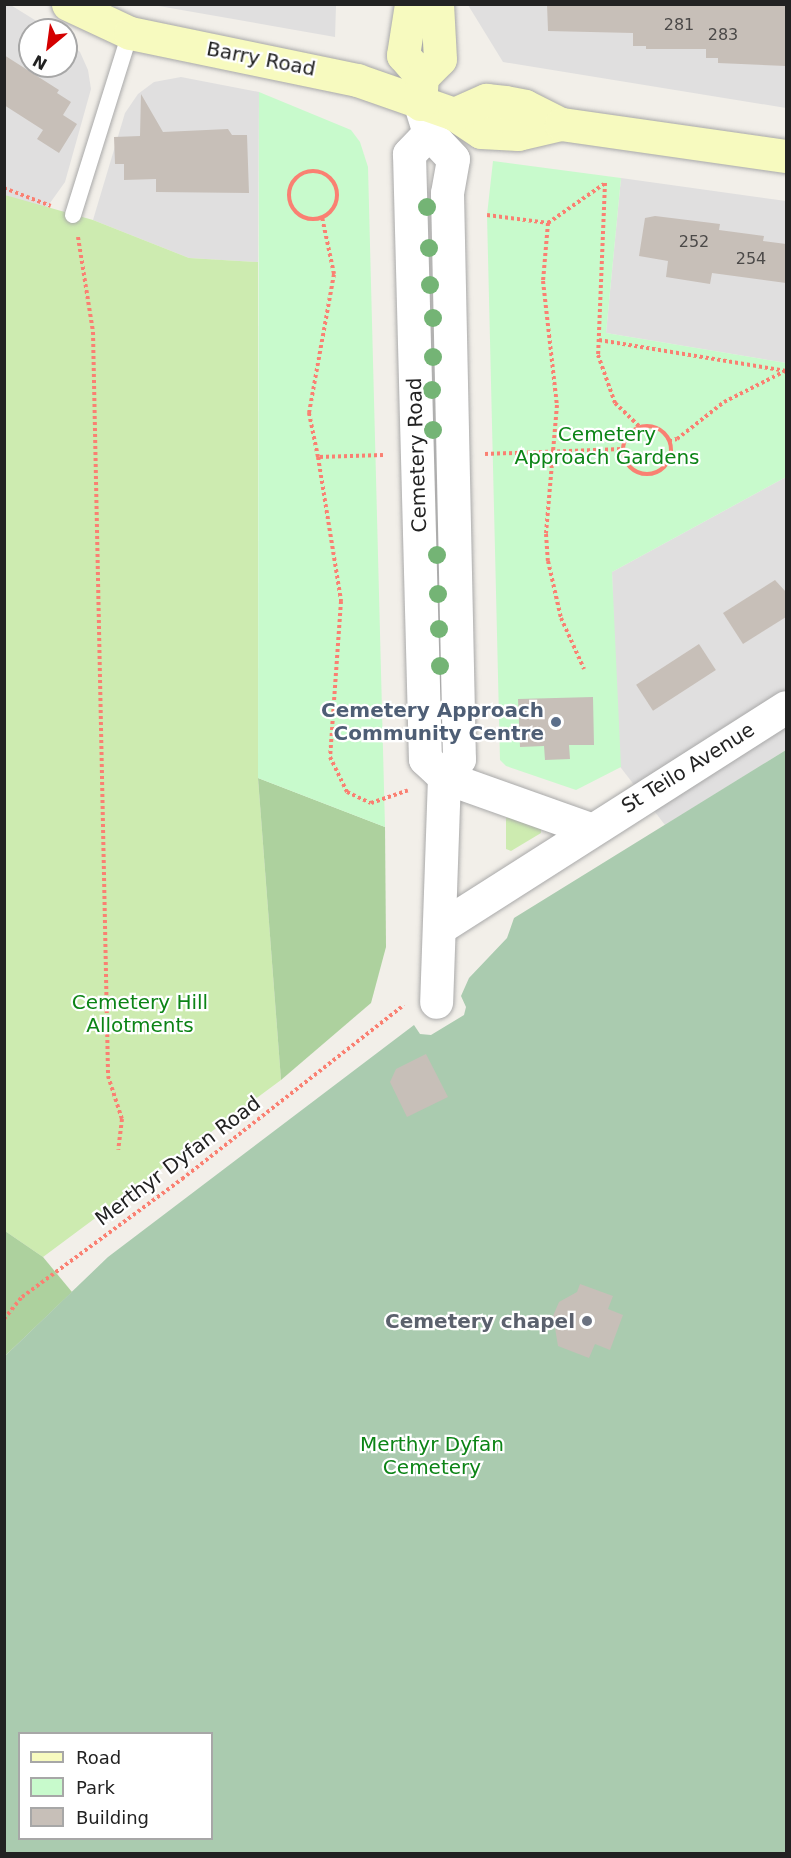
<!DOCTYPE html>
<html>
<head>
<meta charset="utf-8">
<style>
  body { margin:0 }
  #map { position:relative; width:791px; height:1858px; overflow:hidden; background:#f2efe9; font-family:"DejaVu Sans",sans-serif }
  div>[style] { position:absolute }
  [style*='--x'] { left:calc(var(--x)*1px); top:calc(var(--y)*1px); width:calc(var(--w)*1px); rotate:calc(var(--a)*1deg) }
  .residential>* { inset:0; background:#e0dfdf }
  .grass>* { inset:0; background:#cdebb0 }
  .forest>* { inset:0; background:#add19e }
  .cemetery>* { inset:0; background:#aacbaf }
  .park>* { inset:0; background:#c8facc }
  .building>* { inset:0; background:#c7bfb8; transform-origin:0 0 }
  .path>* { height:4px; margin-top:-2px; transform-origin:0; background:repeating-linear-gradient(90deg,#fa8072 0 3px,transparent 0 6px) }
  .path>.ring { margin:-2px; padding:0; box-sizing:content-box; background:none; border:4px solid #fa8072; border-radius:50% }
  .roads { filter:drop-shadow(0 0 2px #a9a9a9) drop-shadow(0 0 2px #a9a9a9) }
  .lane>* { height:16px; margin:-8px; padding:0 8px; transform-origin:8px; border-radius:8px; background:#fff }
  .street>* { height:33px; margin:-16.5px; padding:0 16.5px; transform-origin:16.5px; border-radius:16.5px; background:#fff }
  .secondary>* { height:33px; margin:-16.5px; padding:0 16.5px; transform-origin:16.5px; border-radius:16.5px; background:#f7fabf }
  .trees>* { width:18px; height:18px; margin:-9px; border-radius:50%; background:#74b475 }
  .dots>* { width:16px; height:16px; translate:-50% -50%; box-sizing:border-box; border:3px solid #fff; border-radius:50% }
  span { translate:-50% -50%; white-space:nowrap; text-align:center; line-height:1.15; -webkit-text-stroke:4.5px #fff; paint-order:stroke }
  .number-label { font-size:16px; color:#4b4948 }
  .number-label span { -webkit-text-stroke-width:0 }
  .street-label { font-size:20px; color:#222 }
  .park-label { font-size:20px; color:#0c8416 }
  .service-label { font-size:20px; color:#4e5e75; font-weight:700 }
  .right { translate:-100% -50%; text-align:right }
  .worship-label { font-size:20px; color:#5b616d; font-weight:700 }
  .frame { position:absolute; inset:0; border:6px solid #222; pointer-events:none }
  .legend { position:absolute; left:18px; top:1732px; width:195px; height:108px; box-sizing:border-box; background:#fff; border:2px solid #a7a7a7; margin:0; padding:8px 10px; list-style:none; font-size:18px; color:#222 }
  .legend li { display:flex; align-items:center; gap:12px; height:30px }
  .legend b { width:30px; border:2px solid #a7a7a7 }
  .north { position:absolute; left:18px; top:18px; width:60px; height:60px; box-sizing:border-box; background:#fff; border:2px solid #a7a7a7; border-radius:50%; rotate:209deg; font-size:16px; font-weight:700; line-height:24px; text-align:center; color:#222 }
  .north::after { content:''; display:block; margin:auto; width:21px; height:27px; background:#d40000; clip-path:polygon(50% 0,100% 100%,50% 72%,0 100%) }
</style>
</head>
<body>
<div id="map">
  <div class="residential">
    <i style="clip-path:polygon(9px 4px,51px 30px,30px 30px,30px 66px,66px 66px,66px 40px,80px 52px,88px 70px,91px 89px,65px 182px,45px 210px,5px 195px,4px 5px)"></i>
    <i style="clip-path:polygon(153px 5px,336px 5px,335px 37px)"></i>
    <i style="clip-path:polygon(468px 5px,786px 5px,786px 108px,503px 62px)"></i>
    <i style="clip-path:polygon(181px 77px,259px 92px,258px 262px,189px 258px,93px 220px,125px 113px,138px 94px,154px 82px)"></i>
    <i style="clip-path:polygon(621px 178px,786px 201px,786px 363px,606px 333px)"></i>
    <i style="clip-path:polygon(786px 477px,786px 750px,665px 825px,618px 764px,612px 572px)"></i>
  </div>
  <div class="grass">
    <i style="clip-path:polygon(5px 195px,93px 220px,189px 258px,258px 262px,258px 778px,281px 1080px,43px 1257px,5px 1231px)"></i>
    <i style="clip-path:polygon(510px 816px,541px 829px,541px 833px,511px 851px,506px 849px,506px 818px)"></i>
  </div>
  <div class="forest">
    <i style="clip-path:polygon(258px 778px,385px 827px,386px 947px,371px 1003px,281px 1080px)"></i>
    <i style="clip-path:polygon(5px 1231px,43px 1257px,72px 1292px,5px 1356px)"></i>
  </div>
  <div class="cemetery">
    <i style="clip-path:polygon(evenodd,786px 750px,786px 1853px,5px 1854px,5px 1356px,108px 1257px,414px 1025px,420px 1034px,431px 1035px,464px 1015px,466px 1007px,461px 996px,469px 978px,507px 938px,514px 918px,786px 750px,20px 1734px,212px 1734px,212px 1838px,20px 1838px,20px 1734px)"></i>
  </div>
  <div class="park">
    <i style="clip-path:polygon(259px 92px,351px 130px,360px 142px,368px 167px,385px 827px,258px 778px)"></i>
    <i style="clip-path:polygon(493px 161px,621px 178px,606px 333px,786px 363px,786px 477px,612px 572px,621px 767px,576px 790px,506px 766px,500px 760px,487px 215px)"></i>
  </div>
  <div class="building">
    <i style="clip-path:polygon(547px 4px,786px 4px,786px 66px,718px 63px,718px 58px,706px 58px,706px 49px,646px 49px,646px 46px,633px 46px,633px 33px,548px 31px)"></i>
    <i style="clip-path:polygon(4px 55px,59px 90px,57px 93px,71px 102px,63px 115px,77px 124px,59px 153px,37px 139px,43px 130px,4px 105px)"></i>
    <i style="clip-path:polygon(141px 94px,163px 132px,228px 129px,232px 135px,247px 135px,249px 193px,156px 192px,156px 179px,124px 180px,124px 164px,115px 164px,114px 137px,140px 136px)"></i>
    <i style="clip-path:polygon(655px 216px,720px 224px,719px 230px,764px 236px,763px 241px,786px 244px,786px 283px,712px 273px,710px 284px,666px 277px,668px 261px,639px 256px,645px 218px)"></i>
    <i style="clip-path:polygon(775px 580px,786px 592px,786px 617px,743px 644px,723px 613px)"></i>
    <i style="left:699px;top:644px;width:31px;height:75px;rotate:57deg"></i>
    <i style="clip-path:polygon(593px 697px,594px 745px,569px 745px,570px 759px,545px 760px,544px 746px,520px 747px,518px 699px)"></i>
    <i style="clip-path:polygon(426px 1054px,448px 1097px,407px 1117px,390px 1082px,396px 1069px)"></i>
    <i style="clip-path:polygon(580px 1284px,613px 1296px,608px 1309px,623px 1315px,610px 1350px,595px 1344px,589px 1358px,558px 1346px,553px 1316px,559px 1302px,577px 1292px)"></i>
  </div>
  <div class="path">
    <i class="ring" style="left:289px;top:171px;width:44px;height:44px"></i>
    <i style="--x:605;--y:183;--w:172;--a:92.3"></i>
    <i style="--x:598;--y:355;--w:51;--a:70.5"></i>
    <i style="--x:615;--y:403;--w:35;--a:44"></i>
    <i style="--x:4;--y:188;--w:50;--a:21"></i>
    <i style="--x:487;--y:215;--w:62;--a:7.5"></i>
    <i style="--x:548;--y:223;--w:68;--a:-34.9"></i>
    <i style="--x:548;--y:223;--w:58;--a:94.9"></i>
    <i style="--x:543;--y:281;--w:125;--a:83.6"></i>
    <i style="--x:557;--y:405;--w:129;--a:94.9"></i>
    <i style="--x:546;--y:534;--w:27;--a:86"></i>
    <i style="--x:548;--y:561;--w:58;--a:77.2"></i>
    <i style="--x:561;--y:618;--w:56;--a:65.7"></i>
    <i style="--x:78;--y:237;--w:96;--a:81"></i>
    <i style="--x:93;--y:332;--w:744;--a:88.84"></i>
    <i style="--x:108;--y:1076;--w:45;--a:72"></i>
    <i style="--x:122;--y:1119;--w:31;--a:97"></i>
    <i style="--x:599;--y:340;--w:190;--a:9.4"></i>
    <i class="ring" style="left:623px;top:426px;width:44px;height:44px"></i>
    <i style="--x:669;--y:441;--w:8;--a:-14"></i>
    <i style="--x:677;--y:439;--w:60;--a:-38.2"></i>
    <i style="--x:724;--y:402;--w:68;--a:-26.9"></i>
    <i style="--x:485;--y:454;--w:137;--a:-2.1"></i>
    <i style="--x:383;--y:455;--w:65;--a:178.2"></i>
    <i style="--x:318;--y:457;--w:146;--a:80.9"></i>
    <i style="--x:341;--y:601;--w:156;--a:94"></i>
    <i style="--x:330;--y:757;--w:39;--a:64"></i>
    <i style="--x:347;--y:792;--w:26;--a:25"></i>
    <i style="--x:371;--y:803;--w:39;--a:-19"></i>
    <i style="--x:318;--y:457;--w:45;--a:-101.6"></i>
    <i style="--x:309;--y:413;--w:141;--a:-79.8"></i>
    <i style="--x:334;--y:274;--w:58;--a:-101.9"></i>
    <i style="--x:4;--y:1319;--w:28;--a:-51"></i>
    <i style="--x:22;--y:1297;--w:199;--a:-36.4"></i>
    <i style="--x:182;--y:1179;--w:282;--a:-38.1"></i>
  </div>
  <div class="roads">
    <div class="lane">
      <i style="--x:73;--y:215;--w:191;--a:-72.6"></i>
    </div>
    <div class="street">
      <i style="--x:420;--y:104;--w:30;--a:73"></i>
      <i style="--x:429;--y:133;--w:35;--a:47"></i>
      <i style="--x:453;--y:159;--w:35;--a:100"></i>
      <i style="--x:447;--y:193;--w:566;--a:88.79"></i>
      <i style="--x:459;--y:759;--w:23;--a:130"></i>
      <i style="--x:444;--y:777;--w:225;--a:92"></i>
      <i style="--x:429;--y:133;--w:29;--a:134"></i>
      <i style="--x:409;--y:154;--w:605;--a:88.49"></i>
      <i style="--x:425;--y:759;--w:26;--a:43"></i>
      <i style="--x:444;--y:777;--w:155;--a:19.6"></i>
      <i style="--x:439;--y:928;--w:411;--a:-32.5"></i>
    </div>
    <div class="secondary">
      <i style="--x:68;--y:4;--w:68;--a:25.1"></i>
      <i style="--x:130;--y:33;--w:232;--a:11.7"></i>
      <i style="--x:357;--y:80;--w:103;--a:19.3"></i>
      <i style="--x:454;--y:114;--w:32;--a:34"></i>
      <i style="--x:481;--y:132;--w:37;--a:3"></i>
      <i style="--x:518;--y:134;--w:44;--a:-13.1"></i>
      <i style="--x:411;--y:4;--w:52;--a:98.9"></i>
      <i style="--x:403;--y:55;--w:29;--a:49"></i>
      <i style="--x:420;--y:104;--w:27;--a:-86"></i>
      <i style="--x:422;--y:77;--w:25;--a:-45"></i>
      <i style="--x:440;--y:59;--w:55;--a:-93.1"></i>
      <i style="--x:454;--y:114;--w:35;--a:-24"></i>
      <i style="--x:486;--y:100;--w:19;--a:6"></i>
      <i style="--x:505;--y:102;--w:20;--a:11"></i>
      <i style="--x:525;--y:106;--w:40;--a:26.6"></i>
      <i style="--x:561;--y:124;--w:227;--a:8.1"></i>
    </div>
  </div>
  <div class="trees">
    <i style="left:427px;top:207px"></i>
    <i style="left:429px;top:248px"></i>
    <i style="left:430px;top:285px"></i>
    <i style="left:433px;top:318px"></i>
    <i style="left:433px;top:357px"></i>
    <i style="left:432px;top:390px"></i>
    <i style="left:433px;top:430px"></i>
    <i style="left:437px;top:555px"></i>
    <i style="left:438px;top:594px"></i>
    <i style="left:439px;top:629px"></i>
    <i style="left:440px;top:666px"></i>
  </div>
  <div class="dots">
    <i style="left:556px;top:722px;background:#5c6f8a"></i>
    <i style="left:587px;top:1321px;background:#6b7280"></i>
  </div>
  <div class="number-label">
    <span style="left:679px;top:25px">281</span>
    <span style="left:723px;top:35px">283</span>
    <span style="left:694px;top:242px">252</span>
    <span style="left:751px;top:259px">254</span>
  </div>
  <div class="street-label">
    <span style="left:261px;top:59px;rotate:11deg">Barry Road</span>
    <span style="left:417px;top:455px;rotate:-92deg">Cemetery Road</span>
    <span style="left:688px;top:768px;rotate:-32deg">St Teilo Avenue</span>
    <span style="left:178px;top:1161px;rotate:-37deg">Merthyr Dyfan Road</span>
  </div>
  <div class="park-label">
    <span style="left:607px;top:446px">Cemetery<br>Approach Gardens</span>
    <span style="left:140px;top:1014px">Cemetery Hill<br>Allotments</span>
    <span style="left:432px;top:1456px">Merthyr Dyfan<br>Cemetery</span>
  </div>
  <div class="service-label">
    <span class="right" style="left:544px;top:722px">Cemetery Approach<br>Community Centre</span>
  </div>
  <div class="worship-label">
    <span class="right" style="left:575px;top:1321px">Cemetery chapel</span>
  </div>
  <div class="frame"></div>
  <ul class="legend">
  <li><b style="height:8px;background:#f7fabf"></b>Road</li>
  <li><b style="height:16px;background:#c8facc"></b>Park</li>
  <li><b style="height:16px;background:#c7bfb8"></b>Building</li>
  </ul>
  <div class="north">N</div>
</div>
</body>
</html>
